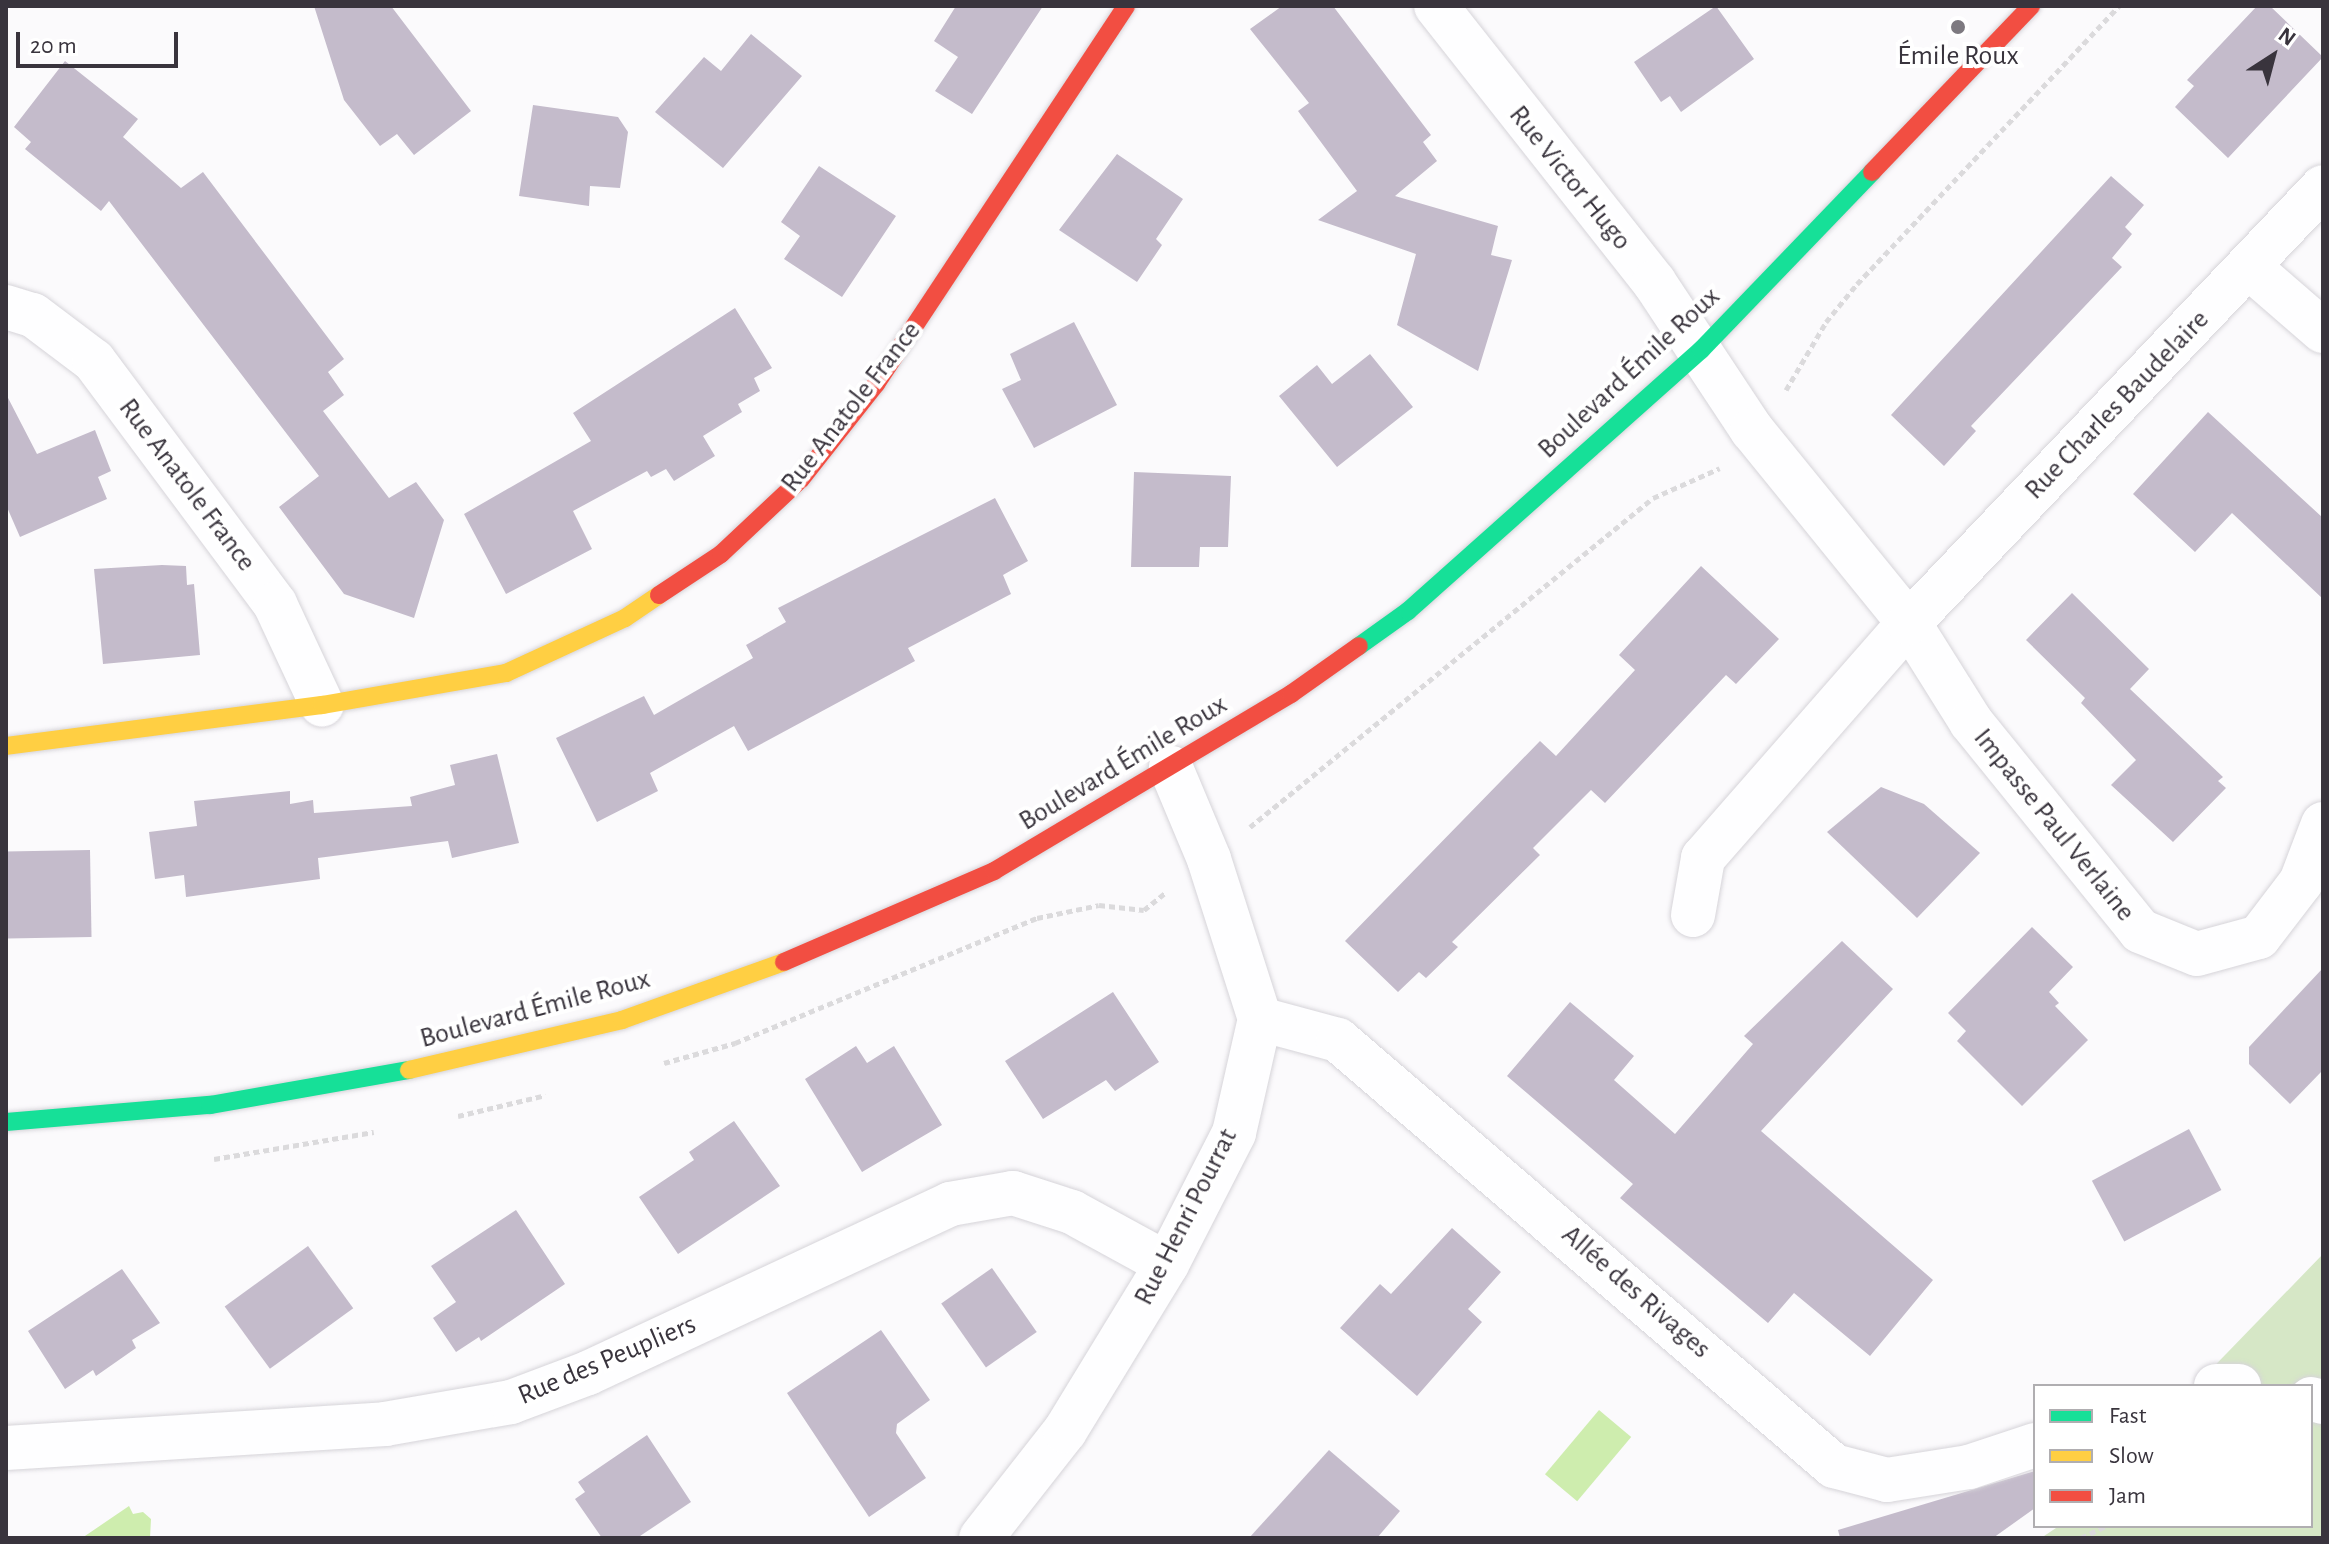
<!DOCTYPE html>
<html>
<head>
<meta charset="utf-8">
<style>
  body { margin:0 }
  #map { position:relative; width:2329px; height:1544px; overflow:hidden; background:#fbfafc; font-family:"Alegreya Sans",sans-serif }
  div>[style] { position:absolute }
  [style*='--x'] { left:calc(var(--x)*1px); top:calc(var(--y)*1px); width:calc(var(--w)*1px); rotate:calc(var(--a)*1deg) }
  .green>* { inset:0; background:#d6e7c6 }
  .water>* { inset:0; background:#ceedae; transform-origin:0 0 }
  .building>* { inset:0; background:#c4bbcb; transform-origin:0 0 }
  .path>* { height:5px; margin-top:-2.5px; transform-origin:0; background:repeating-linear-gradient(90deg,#dbdadc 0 6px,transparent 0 10px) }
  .roads { filter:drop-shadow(0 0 2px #d6d4d9) drop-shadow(0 0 2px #d6d4d9) }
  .street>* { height:44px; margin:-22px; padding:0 22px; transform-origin:22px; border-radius:22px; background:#fefeff }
  .fast>* { height:18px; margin:-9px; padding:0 9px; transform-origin:9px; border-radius:9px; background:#16e098 }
  .slow>* { height:18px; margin:-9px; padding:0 9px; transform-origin:9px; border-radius:9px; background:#ffcf43 }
  .jam>* { height:18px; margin:-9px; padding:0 9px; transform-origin:9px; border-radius:9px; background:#f24e42 }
  .dots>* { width:22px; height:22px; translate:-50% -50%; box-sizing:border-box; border:4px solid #fff; border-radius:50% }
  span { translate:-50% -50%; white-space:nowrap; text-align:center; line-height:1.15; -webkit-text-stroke:8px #fff; paint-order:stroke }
  .poi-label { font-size:28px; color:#39343d }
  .street-label { font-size:28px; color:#39343d }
  .frame { position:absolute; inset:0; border:8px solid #39343d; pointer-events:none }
  .legend { position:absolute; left:2033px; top:1384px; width:280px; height:144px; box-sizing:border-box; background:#fff; border:2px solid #b0aeb1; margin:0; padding:10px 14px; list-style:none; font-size:24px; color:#39343d }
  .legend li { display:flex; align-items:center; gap:16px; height:40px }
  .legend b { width:40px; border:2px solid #b0aeb1 }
  .north { position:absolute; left:2233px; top:16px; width:80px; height:80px; -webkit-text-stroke:6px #fff; paint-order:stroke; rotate:36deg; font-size:22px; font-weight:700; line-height:32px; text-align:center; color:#39343d }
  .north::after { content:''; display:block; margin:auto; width:28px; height:36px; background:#39343d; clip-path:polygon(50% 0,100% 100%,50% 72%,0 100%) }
  .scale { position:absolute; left:16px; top:32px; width:162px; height:36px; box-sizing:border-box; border:4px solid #39343d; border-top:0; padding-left:10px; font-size:24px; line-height:28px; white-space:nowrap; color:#39343d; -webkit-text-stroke:6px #fff; paint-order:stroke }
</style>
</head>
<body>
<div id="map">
  <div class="green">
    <i style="clip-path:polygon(2323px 1254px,2323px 1538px,2041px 1538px,2059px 1526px,2311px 1526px,2311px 1386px,2195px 1386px)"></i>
  </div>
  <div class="water">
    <i style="left:1599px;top:1410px;width:42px;height:84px;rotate:40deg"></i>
    <i style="clip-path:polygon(129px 1506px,133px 1514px,143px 1512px,151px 1519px,150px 1538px,82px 1538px)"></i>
  </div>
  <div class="building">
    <i style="clip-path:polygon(314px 6px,391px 6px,471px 111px,414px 155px,397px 134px,380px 146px,344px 100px)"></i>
    <i style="clip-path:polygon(956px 6px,1043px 6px,972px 114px,935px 91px,958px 57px,934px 41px)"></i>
    <i style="clip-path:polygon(1282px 6px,1333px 6px,1431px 135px,1423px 142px,1437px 161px,1395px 196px,1498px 226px,1491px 255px,1512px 260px,1478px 371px,1397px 325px,1416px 254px,1318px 220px,1357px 191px,1298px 111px,1309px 103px,1250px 29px)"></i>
    <i style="clip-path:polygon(1716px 6px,1754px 59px,1681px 112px,1670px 96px,1661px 102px,1634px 62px)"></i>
    <i style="clip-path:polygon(2257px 6px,2270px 6px,2323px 57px,2228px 158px,2175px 107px,2194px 86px,2187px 80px)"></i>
    <i style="clip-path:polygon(751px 34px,802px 76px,723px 168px,655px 112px,704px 57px,721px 71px)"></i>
    <i style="clip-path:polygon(65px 61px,138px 119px,123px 137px,181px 188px,203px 172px,344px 359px,328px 372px,344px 395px,323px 411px,389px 498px,416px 482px,444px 520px,414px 618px,344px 594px,279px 507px,319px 476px,109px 201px,101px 211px,25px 149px,31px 142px,14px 127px)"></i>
    <i style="clip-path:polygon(533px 105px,618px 117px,628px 132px,620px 188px,590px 186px,589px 206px,519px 196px)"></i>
    <i style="clip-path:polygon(1117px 154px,1183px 199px,1156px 239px,1162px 245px,1137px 282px,1059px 230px)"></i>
    <i style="clip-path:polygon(819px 166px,896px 216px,842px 297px,784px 259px,800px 236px,781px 222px)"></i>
    <i style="clip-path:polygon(2111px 176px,2144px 205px,2125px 227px,2132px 234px,2112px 258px,2122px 267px,1971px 426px,1976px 431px,1944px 466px,1891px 415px)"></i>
    <i style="clip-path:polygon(735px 308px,772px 368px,754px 378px,760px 391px,738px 404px,742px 412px,703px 436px,715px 456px,674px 481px,666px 469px,651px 477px,647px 471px,573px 511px,592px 549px,506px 594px,464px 514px,591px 441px,573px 413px)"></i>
    <i style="clip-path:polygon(1074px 322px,1117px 405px,1034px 448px,1002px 389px,1021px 380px,1010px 354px)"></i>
    <i style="clip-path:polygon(1370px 354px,1413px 407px,1337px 467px,1279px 396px,1317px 365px,1332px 384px)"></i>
    <i style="clip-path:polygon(6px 394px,37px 454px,95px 430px,111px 471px,98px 477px,107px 499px,20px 537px,6px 505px)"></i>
    <i style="clip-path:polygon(2208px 412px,2323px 518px,2323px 599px,2232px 513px,2195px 552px,2133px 494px)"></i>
    <i style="clip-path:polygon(1134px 472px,1231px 476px,1228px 547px,1200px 547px,1199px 567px,1131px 567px)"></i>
    <i style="clip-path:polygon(995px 498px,1028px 561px,1003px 575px,1011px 594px,908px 648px,915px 661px,748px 751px,734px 726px,650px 773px,658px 791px,597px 822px,556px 738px,644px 696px,654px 715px,753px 658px,746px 645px,786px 622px,778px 608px)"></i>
    <i style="clip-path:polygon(162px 565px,186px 566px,187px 585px,194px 584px,200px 655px,103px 664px,94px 569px)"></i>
    <i style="clip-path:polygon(1701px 566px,1779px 639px,1736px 684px,1726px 675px,1605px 803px,1591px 790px,1533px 848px,1540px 855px,1452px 942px,1458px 947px,1426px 978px,1419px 972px,1398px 992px,1345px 941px,1540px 741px,1556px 756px,1635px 670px,1619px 655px)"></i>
    <i style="clip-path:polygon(2072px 593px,2149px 669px,2130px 689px,2223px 777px,2218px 781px,2226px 788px,2173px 842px,2111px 785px,2136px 760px,2081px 703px,2085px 698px,2026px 640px)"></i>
    <i style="clip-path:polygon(497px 754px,519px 843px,452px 858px,448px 841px,318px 858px,320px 879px,186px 897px,184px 875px,155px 879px,149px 832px,197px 826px,194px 801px,290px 791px,290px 804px,313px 800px,314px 813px,412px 806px,410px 797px,455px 785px,450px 765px)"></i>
    <i style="clip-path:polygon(1881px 787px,1924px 804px,1980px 853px,1917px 918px,1827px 832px)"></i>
    <i style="left:90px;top:850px;width:87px;height:84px;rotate:89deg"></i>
    <i style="clip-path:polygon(2032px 927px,2073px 967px,2049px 992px,2059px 1003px,2055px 1006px,2088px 1040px,2022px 1106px,1957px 1041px,1966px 1031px,1948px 1013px)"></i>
    <i style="clip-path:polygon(1842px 941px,1893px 989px,1761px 1131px,1933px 1280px,1870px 1356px,1794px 1293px,1768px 1323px,1620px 1198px,1633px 1184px,1507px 1076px,1570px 1002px,1634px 1056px,1614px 1080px,1675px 1134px,1753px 1044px,1744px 1036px)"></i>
    <i style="clip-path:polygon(2323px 968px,2323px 1070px,2290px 1104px,2249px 1064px,2249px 1047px)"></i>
    <i style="clip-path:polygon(1113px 992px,1159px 1062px,1115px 1091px,1106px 1080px,1043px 1119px,1005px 1061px)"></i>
    <i style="clip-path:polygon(856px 1046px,867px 1063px,894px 1046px,942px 1125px,862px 1172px,805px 1079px)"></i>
    <i style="clip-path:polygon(734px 1121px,780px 1186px,678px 1254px,639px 1197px,694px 1160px,689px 1152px)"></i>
    <i style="left:2189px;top:1129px;width:69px;height:110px;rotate:62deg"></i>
    <i style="clip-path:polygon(516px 1210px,565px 1284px,481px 1341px,479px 1337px,456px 1352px,433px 1318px,456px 1302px,431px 1266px)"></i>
    <i style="clip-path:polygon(1452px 1228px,1501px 1272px,1468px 1309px,1482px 1322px,1417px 1396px,1340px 1328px,1380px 1284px,1391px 1294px)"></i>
    <i style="left:308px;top:1246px;width:77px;height:103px;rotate:54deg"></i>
    <i style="left:992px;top:1268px;width:78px;height:62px;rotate:55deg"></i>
    <i style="clip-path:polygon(122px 1269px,160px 1323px,132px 1340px,136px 1348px,96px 1376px,93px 1370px,65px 1389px,28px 1331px)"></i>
    <i style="clip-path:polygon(881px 1330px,930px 1400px,897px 1424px,896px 1433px,926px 1478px,869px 1517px,787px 1393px)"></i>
    <i style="clip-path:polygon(647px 1435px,691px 1502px,637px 1538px,602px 1538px,575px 1499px,585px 1492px,578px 1482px)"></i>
    <i style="clip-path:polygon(1329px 1450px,1400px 1511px,1377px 1538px,1249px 1538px)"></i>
    <i style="clip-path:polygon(2035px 1471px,2035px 1508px,1993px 1538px,1840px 1538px,1838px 1530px)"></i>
  </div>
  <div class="path">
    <i style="--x:1786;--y:390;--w:79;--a:-59.5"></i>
    <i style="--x:1826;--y:322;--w:49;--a:-50.8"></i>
    <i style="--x:1857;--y:284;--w:382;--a:-46.7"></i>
    <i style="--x:1250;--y:827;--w:520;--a:-39.23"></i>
    <i style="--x:1653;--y:498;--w:73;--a:-24.1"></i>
    <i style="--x:664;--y:1063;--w:74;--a:-15.7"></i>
    <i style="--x:735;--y:1043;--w:327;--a:-22.5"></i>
    <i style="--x:1037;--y:918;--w:63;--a:-11.8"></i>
    <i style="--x:1099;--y:905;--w:45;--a:6.3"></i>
    <i style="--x:1144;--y:910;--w:28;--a:-39"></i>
    <i style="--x:458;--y:1116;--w:90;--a:-13.4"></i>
    <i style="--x:214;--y:1159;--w:162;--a:-9.6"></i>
    <i style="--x:2081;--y:1538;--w:28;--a:-26"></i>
  </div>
  <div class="roads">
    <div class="street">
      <i style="--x:1436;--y:6;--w:352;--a:51.7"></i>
      <i style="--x:1654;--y:282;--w:178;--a:56.5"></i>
      <i style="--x:1752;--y:430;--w:249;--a:50.9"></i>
      <i style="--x:1909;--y:623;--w:117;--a:57.9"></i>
      <i style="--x:1971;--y:722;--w:269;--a:51"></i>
      <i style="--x:2140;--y:931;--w:61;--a:22"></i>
      <i style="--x:2197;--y:954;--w:64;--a:-15.3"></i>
      <i style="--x:2259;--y:937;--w:69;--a:-52.6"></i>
      <i style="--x:2301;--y:882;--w:62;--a:-69.2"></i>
      <i style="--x:2249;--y:267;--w:98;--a:40.9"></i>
      <i style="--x:6;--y:307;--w:28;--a:17"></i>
      <i style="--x:33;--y:315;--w:76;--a:37"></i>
      <i style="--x:94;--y:361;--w:303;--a:53.3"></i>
      <i style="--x:275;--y:604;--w:111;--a:65"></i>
      <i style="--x:1693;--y:915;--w:58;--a:-80"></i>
      <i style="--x:1703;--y:858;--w:313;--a:-48.8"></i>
      <i style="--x:1909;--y:623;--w:601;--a:-46.48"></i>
      <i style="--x:1260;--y:1019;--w:81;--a:15.1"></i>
      <i style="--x:1338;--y:1040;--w:654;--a:40.66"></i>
      <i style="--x:1834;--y:1466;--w:55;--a:14.8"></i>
      <i style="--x:1887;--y:1480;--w:83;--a:-9"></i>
      <i style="--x:1969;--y:1467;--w:70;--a:-18.4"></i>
      <i style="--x:2216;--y:1386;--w:23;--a:0"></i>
      <i style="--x:2311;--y:1399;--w:12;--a:14"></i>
      <i style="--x:6;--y:1448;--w:380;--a:-3.6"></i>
      <i style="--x:385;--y:1424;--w:128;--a:-9.9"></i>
      <i style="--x:511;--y:1402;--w:82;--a:-20.6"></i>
      <i style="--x:588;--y:1373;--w:400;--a:-25"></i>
      <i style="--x:950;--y:1204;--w:64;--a:-9.9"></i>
      <i style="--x:1013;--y:1193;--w:62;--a:17.9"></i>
      <i style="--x:1072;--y:1212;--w:108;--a:28.7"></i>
      <i style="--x:981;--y:1538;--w:136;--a:-51.9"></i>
      <i style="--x:1065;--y:1431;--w:196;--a:-58.6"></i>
      <i style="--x:1167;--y:1264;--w:147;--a:-62.9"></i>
      <i style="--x:1234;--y:1133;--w:117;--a:-77.2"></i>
      <i style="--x:1260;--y:1019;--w:168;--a:-107.7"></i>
      <i style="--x:1209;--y:859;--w:99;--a:-112.7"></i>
    </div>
    <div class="fast">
      <i style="--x:1359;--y:646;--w:60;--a:-35.5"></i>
      <i style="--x:1408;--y:611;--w:392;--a:-41.7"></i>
      <i style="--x:1701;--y:350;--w:247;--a:-46.1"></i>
      <i style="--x:6;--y:1122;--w:205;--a:-4.8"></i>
      <i style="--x:210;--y:1105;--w:202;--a:-10"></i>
    </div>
    <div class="slow">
      <i style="--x:6;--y:746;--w:319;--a:-7.4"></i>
      <i style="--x:322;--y:705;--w:187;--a:-9.9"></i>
      <i style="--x:506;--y:673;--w:131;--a:-24.8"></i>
      <i style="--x:625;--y:618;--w:41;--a:-34.1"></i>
      <i style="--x:409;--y:1070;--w:219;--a:-13.2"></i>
      <i style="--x:622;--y:1020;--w:172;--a:-19.7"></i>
    </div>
    <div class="jam">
      <i style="--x:1872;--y:172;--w:230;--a:-46.2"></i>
      <i style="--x:659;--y:595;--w:74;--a:-33.5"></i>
      <i style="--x:721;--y:554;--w:110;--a:-43.2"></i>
      <i style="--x:801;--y:479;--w:121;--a:-51.7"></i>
      <i style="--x:876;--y:384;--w:453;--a:-56.5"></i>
      <i style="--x:784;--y:962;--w:229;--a:-23.4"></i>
      <i style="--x:994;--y:871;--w:346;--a:-30.8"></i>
      <i style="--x:1291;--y:694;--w:83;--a:-35.2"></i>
    </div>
  </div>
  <div class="dots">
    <i style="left:1958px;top:27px;background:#7d7980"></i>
  </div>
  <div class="poi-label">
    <span style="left:1958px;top:56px">Émile Roux</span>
  </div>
  <div class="street-label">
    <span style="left:1570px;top:178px;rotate:51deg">Rue Victor Hugo</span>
    <span style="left:1629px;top:373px;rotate:-43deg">Boulevard Émile Roux</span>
    <span style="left:2117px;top:405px;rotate:-46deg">Rue Charles Baudelaire</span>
    <span style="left:851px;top:407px;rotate:-52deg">Rue Anatole France</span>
    <span style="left:187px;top:485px;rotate:53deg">Rue Anatole France</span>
    <span style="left:1123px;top:763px;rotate:-31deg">Boulevard Émile Roux</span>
    <span style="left:2054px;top:825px;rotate:51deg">Impasse Paul Verlaine</span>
    <span style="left:535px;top:1009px;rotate:-15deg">Boulevard Émile Roux</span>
    <span style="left:1186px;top:1217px;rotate:-63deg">Rue Henri Pourrat</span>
    <span style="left:1636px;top:1292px;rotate:41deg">Allée des Rivages</span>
    <span style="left:607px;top:1360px;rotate:-23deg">Rue des Peupliers</span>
  </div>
  <div class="frame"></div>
  <ul class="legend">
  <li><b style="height:10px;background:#16e098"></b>Fast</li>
  <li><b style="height:10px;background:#ffcf43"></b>Slow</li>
  <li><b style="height:10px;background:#f24e42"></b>Jam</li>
  </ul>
  <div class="north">N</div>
  <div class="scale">20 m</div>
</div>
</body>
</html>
